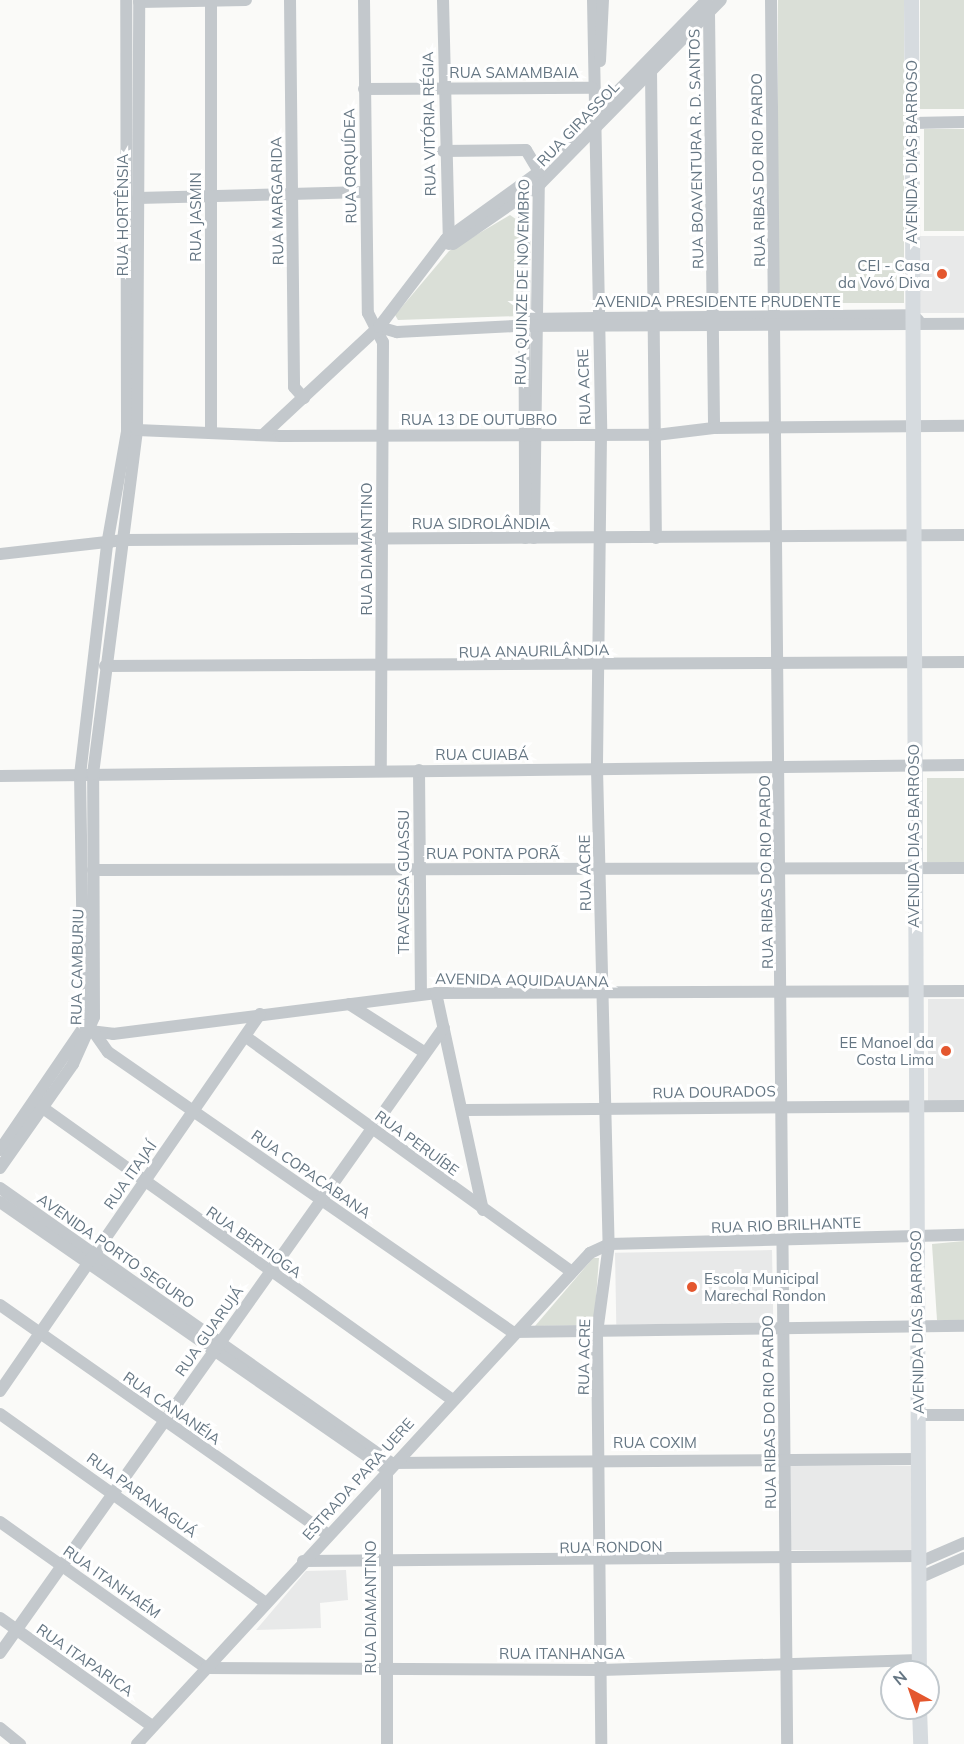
<!DOCTYPE html>
<html>
<head>
<meta charset="utf-8">
<style>
  body { margin:0 }
  #map { position:relative; width:964px; height:1744px; overflow:hidden; background:#fafaf8; font-family:Mulish,sans-serif }
  div>[style] { position:absolute }
  [style*='--x'] { left:calc(var(--x)*1px); top:calc(var(--y)*1px); width:calc(var(--w)*1px); rotate:calc(var(--a)*1deg) }
  .built>* { inset:0; background:#e8e9e9; transform-origin:0 0 }
  .green>* { inset:0; background:#dadfd7; transform-origin:0 0 }
  .minor>* { height:12px; margin:-6px; padding:0 6px; transform-origin:6px; border-radius:6px; background:#c3c8cc }
  .major>* { height:15px; margin:-7.5px; padding:0 7.5px; transform-origin:7.5px; border-radius:7.5px; background:#d6dbdf }
  .dots>* { width:16px; height:16px; translate:-50% -50%; box-sizing:border-box; border:3px solid #fff; border-radius:50% }
  span { translate:-50% -50%; white-space:nowrap; text-align:center; line-height:1.15; -webkit-text-stroke:6px #fff; paint-order:stroke }
  .street-label { font-size:15px; color:#657683 }
  .poi-label { font-size:15px; color:#657683 }
  .right { translate:-100% -50%; text-align:right }
  .left { translate:0 -50%; text-align:left }
  .north { position:absolute; left:880px; top:1660px; width:60px; height:60px; box-sizing:border-box; background:#fff; border:2px solid #c1c8cd; border-radius:50%; rotate:320deg; font-size:16px; font-weight:700; line-height:24px; text-align:center; color:#657683 }
  .north::after { content:''; display:block; margin:auto; width:21px; height:27px; background:#e4572e; clip-path:polygon(50% 0,100% 100%,50% 72%,0 100%) }
</style>
</head>
<body>
<div id="map">
  <div class="built">
    <i style="left:919px;top:236px;width:45px;height:77px"></i>
    <i style="left:928px;top:999px;width:36px;height:103px"></i>
    <i style="left:772px;top:1250px;width:72px;height:157px;rotate:89deg"></i>
    <i style="left:790px;top:1466px;width:123px;height:84px"></i>
    <i style="clip-path:polygon(346px 1570px,348px 1600px,320px 1603px,321px 1628px,256px 1630px,306px 1571px)"></i>
  </div>
  <div class="green">
    <i style="left:778px;top:0;width:126px;height:303px"></i>
    <i style="left:920px;top:0;width:44px;height:109px"></i>
    <i style="left:924px;top:129px;width:40px;height:102px"></i>
    <i style="clip-path:polygon(510px 215px,520px 222px,521px 316px,398px 320px,395px 315px,449px 251px)"></i>
    <i style="left:927px;top:778px;width:37px;height:84px"></i>
    <i style="clip-path:polygon(964px 1241px,964px 1320px,937px 1320px,932px 1244px)"></i>
    <i style="clip-path:polygon(593px 1258px,599px 1258px,594px 1325px,535px 1326px)"></i>
  </div>
  <div class="minor">
    <i style="--x:211;--y:0;--w:433;--a:90"></i>
    <i style="--x:290;--y:0;--w:387;--a:89.4"></i>
    <i style="--x:294;--y:387;--w:15;--a:48"></i>
    <i style="--x:364;--y:0;--w:313;--a:89.3"></i>
    <i style="--x:368;--y:313;--w:33;--a:63"></i>
    <i style="--x:383;--y:342;--w:429;--a:90.3"></i>
    <i style="--x:443;--y:0;--w:244;--a:88.6"></i>
    <i style="--x:593;--y:0;--w:435;--a:88.9"></i>
    <i style="--x:601;--y:435;--w:334;--a:90.7"></i>
    <i style="--x:597;--y:769;--w:475;--a:88.6"></i>
    <i style="--x:609;--y:1244;--w:90;--a:97.7"></i>
    <i style="--x:597;--y:1333;--w:411;--a:89.4"></i>
    <i style="--x:771;--y:0;--w:1744;--a:89.47"></i>
    <i style="--x:139;--y:2;--w:107;--a:-1.1"></i>
    <i style="--x:709;--y:13;--w:415;--a:89.3"></i>
    <i style="--x:600;--y:61;--w:61;--a:-87.2"></i>
    <i style="--x:651;--y:70;--w:468;--a:89.4"></i>
    <i style="--x:364;--y:89;--w:228;--a:-0.3"></i>
    <i style="--x:912;--y:123;--w:52;--a:-1.1"></i>
    <i style="--x:443;--y:151;--w:83;--a:-0.7"></i>
    <i style="--x:526;--y:150;--w:26;--a:59"></i>
    <i style="--x:539;--y:172;--w:366;--a:90.8"></i>
    <i style="--x:524;--y:191;--w:347;--a:89.8"></i>
    <i style="--x:138;--y:198;--w:226;--a:-1.5"></i>
    <i style="--x:453;--y:244;--w:106;--a:-34.6"></i>
    <i style="--x:540;--y:184;--w:258;--a:-45.5"></i>
    <i style="--x:515;--y:326;--w:14;--a:-30"></i>
    <i style="--x:527;--y:319;--w:70;--a:-0.8"></i>
    <i style="--x:597;--y:318;--w:316;--a:-0.5"></i>
    <i style="--x:913;--y:315;--w:8;--a:45"></i>
    <i style="--x:379;--y:327;--w:19;--a:16"></i>
    <i style="--x:397;--y:332;--w:118;--a:-2.9"></i>
    <i style="--x:515;--y:326;--w:449;--a:-0.3"></i>
    <i style="--x:137;--y:430;--w:144;--a:2.4"></i>
    <i style="--x:281;--y:436;--w:375;--a:-0.2"></i>
    <i style="--x:656;--y:435;--w:58;--a:-6.9"></i>
    <i style="--x:714;--y:428;--w:250;--a:-0.5"></i>
    <i style="--x:263;--y:435;--w:158;--a:-43"></i>
    <i style="--x:379;--y:327;--w:111;--a:-52.7"></i>
    <i style="--x:446;--y:239;--w:115;--a:-35.8"></i>
    <i style="--x:539;--y:172;--w:240;--a:-45.7"></i>
    <i style="--x:0;--y:554;--w:125;--a:-6.4"></i>
    <i style="--x:124;--y:540;--w:840;--a:-0.34"></i>
    <i style="--x:105;--y:666;--w:859;--a:-0.27"></i>
    <i style="--x:419;--y:770;--w:224;--a:89.5"></i>
    <i style="--x:0;--y:776;--w:964;--a:-0.65"></i>
    <i style="--x:93;--y:870;--w:871;--a:-0.13"></i>
    <i style="--x:436;--y:993;--w:222;--a:77.8"></i>
    <i style="--x:349;--y:1004;--w:89;--a:32.6"></i>
    <i style="--x:90;--y:1031;--w:23;--a:7"></i>
    <i style="--x:113;--y:1034;--w:326;--a:-7.2"></i>
    <i style="--x:436;--y:993;--w:528;--a:-0.22"></i>
    <i style="--x:96;--y:1035;--w:21;--a:55"></i>
    <i style="--x:108;--y:1052;--w:492;--a:34.7"></i>
    <i style="--x:513;--y:1332;--w:451;--a:-0.8"></i>
    <i style="--x:246;--y:1037;--w:400;--a:35.8"></i>
    <i style="--x:36;--y:1103;--w:508;--a:35.47"></i>
    <i style="--x:464;--y:1110;--w:500;--a:-0.46"></i>
    <i style="--x:0;--y:1150;--w:149;--a:-55.7"></i>
    <i style="--x:84;--y:1027;--w:252;--a:-90.9"></i>
    <i style="--x:80;--y:775;--w:232;--a:-83.3"></i>
    <i style="--x:107;--y:545;--w:115;--a:-80"></i>
    <i style="--x:127;--y:432;--w:432;--a:-90.1"></i>
    <i style="--x:0;--y:1168;--w:127;--a:-54.9"></i>
    <i style="--x:73;--y:1064;--w:51;--a:-65.9"></i>
    <i style="--x:94;--y:1017;--w:243;--a:-90.2"></i>
    <i style="--x:93;--y:774;--w:347;--a:-82.7"></i>
    <i style="--x:137;--y:430;--w:430;--a:-89.7"></i>
    <i style="--x:0;--y:1188;--w:479;--a:35.1"></i>
    <i style="--x:392;--y:1463;--w:526;--a:-0.44"></i>
    <i style="--x:0;--y:1202;--w:471;--a:34.7"></i>
    <i style="--x:387;--y:1470;--w:274;--a:90"></i>
    <i style="--x:0;--y:1305;--w:401;--a:35"></i>
    <i style="--x:0;--y:1391;--w:458;--a:-55.4"></i>
    <i style="--x:0;--y:1414;--w:325;--a:35.4"></i>
    <i style="--x:919;--y:1415;--w:45;--a:0"></i>
    <i style="--x:0;--y:1522;--w:252;--a:35.3"></i>
    <i style="--x:206;--y:1668;--w:395;--a:0.3"></i>
    <i style="--x:601;--y:1670;--w:318;--a:-1.8"></i>
    <i style="--x:303;--y:1561;--w:617;--a:-0.46"></i>
    <i style="--x:920;--y:1562;--w:48;--a:-23.4"></i>
    <i style="--x:921;--y:1577;--w:47;--a:-23.8"></i>
    <i style="--x:0;--y:1618;--w:186;--a:35.4"></i>
    <i style="--x:0;--y:1653;--w:767;--a:-54.65"></i>
    <i style="--x:0;--y:1728;--w:26;--a:39"></i>
    <i style="--x:137;--y:1744;--w:668;--a:-47.31"></i>
    <i style="--x:590;--y:1253;--w:21;--a:-25"></i>
    <i style="--x:609;--y:1244;--w:355;--a:-1.5"></i>
  </div>
  <div class="major">
    <i style="--x:911;--y:0;--w:1672;--a:89.73"></i>
    <i style="--x:919;--y:1708;--w:36;--a:88"></i>
  </div>
  <div class="dots">
    <i style="left:942px;top:274px;background:#e4572e"></i>
    <i style="left:946px;top:1051px;background:#e4572e"></i>
    <i style="left:692px;top:1287px;background:#e4572e"></i>
  </div>
  <div class="street-label">
    <span style="left:514px;top:73px">RUA SAMAMBAIA</span>
    <span style="left:429px;top:124px;rotate:-91deg">RUA VITÓRIA RÉGIA</span>
    <span style="left:578px;top:124px;rotate:-46deg">RUA GIRASSOL</span>
    <span style="left:696px;top:149px;rotate:-91deg">RUA BOAVENTURA R. D. SANTOS</span>
    <span style="left:912px;top:152px;rotate:-90deg">AVENIDA DIAS BARROSO</span>
    <span style="left:350px;top:166px;rotate:-91deg">RUA ORQUÍDEA</span>
    <span style="left:758px;top:170px;rotate:-91deg">RUA RIBAS DO RIO PARDO</span>
    <span style="left:277px;top:201px;rotate:-91deg">RUA MARGARIDA</span>
    <span style="left:123px;top:215px;rotate:-90deg">RUA HORTÊNSIA</span>
    <span style="left:196px;top:217px;rotate:-90deg">RUA JASMIN</span>
    <span style="left:522px;top:282px;rotate:-89deg">RUA QUINZE DE NOVEMBRO</span>
    <span style="left:718px;top:302px">AVENIDA PRESIDENTE PRUDENTE</span>
    <span style="left:584px;top:387px;rotate:-92deg">RUA ACRE</span>
    <span style="left:479px;top:420px">RUA 13 DE OUTUBRO</span>
    <span style="left:481px;top:524px">RUA SIDROLÂNDIA</span>
    <span style="left:367px;top:549px;rotate:-90deg">RUA DIAMANTINO</span>
    <span style="left:534px;top:651px;rotate:-1deg">RUA ANAURILÂNDIA</span>
    <span style="left:482px;top:755px">RUA CUIABÁ</span>
    <span style="left:914px;top:836px;rotate:-90deg">AVENIDA DIAS BARROSO</span>
    <span style="left:493px;top:854px">RUA PONTA PORÃ</span>
    <span style="left:766px;top:872px;rotate:-91deg">RUA RIBAS DO RIO PARDO</span>
    <span style="left:585px;top:873px;rotate:-91deg">RUA ACRE</span>
    <span style="left:404px;top:882px;rotate:-90deg">TRAVESSA GUASSU</span>
    <span style="left:77px;top:967px;rotate:-89deg">RUA CAMBURIU</span>
    <span style="left:522px;top:980px;rotate:1deg">AVENIDA AQUIDAUANA</span>
    <span style="left:714px;top:1092px;rotate:-1deg">RUA DOURADOS</span>
    <span style="left:417px;top:1143px;rotate:36deg">RUA PERUÍBE</span>
    <span style="left:311px;top:1174px;rotate:35deg">RUA COPACABANA</span>
    <span style="left:130px;top:1175px;rotate:-55deg">RUA ITAJAÍ</span>
    <span style="left:786px;top:1225px;rotate:-2deg">RUA RIO BRILHANTE</span>
    <span style="left:254px;top:1242px;rotate:35deg">RUA BERTIOGA</span>
    <span style="left:116px;top:1251px;rotate:35deg">AVENIDA PORTO SEGURO</span>
    <span style="left:917px;top:1322px;rotate:-91deg">AVENIDA DIAS BARROSO</span>
    <span style="left:209px;top:1331px;rotate:-55deg">RUA GUARUJÁ</span>
    <span style="left:584px;top:1357px;rotate:-89deg">RUA ACRE</span>
    <span style="left:172px;top:1408px;rotate:35deg">RUA CANANÉIA</span>
    <span style="left:769px;top:1412px;rotate:-91deg">RUA RIBAS DO RIO PARDO</span>
    <span style="left:655px;top:1443px">RUA COXIM</span>
    <span style="left:358px;top:1479px;rotate:-48deg">ESTRADA PARA UERE</span>
    <span style="left:142px;top:1495px;rotate:36deg">RUA PARANAGUÁ</span>
    <span style="left:611px;top:1547px;rotate:-1deg">RUA RONDON</span>
    <span style="left:112px;top:1582px;rotate:35deg">RUA ITANHAÉM</span>
    <span style="left:371px;top:1607px;rotate:-90deg">RUA DIAMANTINO</span>
    <span style="left:562px;top:1654px">RUA ITANHANGA</span>
    <span style="left:85px;top:1660px;rotate:35deg">RUA ITAPARICA</span>
  </div>
  <div class="poi-label">
    <span class="right" style="left:930px;top:274px">CEI - Casa<br>da Vovó Diva</span>
    <span class="right" style="left:934px;top:1051px">EE Manoel da<br>Costa Lima</span>
    <span class="left" style="left:704px;top:1287px">Escola Municipal<br>Marechal Rondon</span>
  </div>
  <div class="north">N</div>
</div>
</body>
</html>
